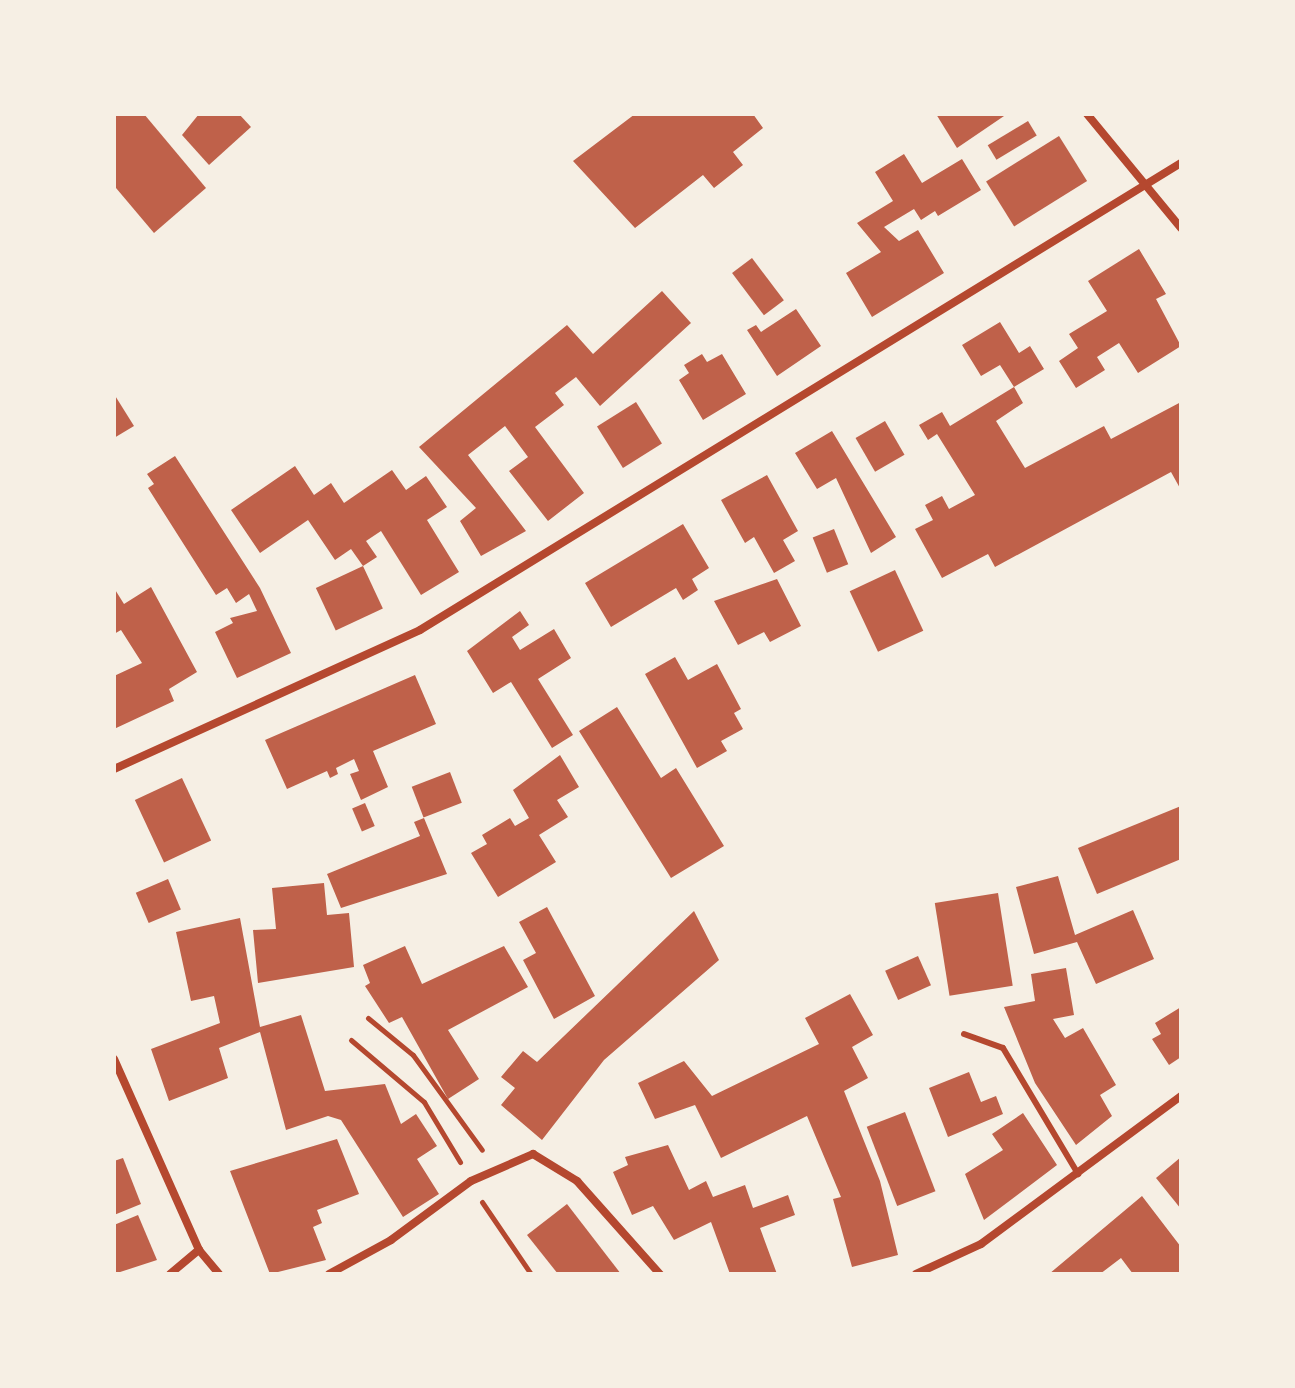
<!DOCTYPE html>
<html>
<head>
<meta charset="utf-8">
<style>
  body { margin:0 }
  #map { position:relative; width:1295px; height:1388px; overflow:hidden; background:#f6efe4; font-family:"Noto Serif",serif }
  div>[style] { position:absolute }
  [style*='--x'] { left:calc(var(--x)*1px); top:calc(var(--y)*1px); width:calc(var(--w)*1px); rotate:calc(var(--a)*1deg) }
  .building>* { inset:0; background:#bf614a; transform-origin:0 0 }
  .path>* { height:5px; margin:-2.5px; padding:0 2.5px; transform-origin:2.5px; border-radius:2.5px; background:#b5482f }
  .service>* { height:6px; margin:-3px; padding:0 3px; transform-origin:3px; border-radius:3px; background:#b5482f }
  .minor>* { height:8px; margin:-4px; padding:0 4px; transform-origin:4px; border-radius:4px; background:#b5482f }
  span { translate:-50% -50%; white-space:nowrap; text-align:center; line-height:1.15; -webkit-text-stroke:8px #f6efe4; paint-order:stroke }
  .frame { position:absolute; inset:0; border:116px solid #f6efe4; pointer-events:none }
</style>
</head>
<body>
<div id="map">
  <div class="building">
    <i style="clip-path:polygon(114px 114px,144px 114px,206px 188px,154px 233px,116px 188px)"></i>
    <i style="clip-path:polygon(199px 114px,239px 114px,251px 127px,209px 165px,182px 135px)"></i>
    <i style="clip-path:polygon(635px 114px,753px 114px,763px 128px,733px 152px,743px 165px,714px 188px,703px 175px,635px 228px,573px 161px)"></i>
    <i style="clip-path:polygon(936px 114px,1007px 114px,957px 148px)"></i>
    <i style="left:1028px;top:121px;width:17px;height:47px;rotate:59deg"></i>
    <i style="left:1059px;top:136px;width:53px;height:86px;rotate:58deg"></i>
    <i style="clip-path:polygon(904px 154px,922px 183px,962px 159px,981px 190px,938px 216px,935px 211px,921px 220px,914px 209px,884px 227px,899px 241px,918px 230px,944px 273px,872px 317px,846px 273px,881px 252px,857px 223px,893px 201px,875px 172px)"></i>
    <i style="clip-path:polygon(1139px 249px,1166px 294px,1156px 299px,1181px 346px,1138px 373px,1119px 343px,1097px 357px,1105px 370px,1076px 388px,1059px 361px,1078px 348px,1069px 334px,1107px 311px,1088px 281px)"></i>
    <i style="left:752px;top:258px;width:53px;height:25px;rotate:53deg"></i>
    <i style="clip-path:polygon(662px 291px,691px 323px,600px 406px,576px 377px,555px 393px,564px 405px,535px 427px,584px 493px,548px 521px,509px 471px,528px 457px,505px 426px,468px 455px,526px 531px,481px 556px,460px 521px,476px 508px,419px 447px,567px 325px,593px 354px)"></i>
    <i style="clip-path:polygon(796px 309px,821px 346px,777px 376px,747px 330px,756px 325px,761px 332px)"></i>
    <i style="clip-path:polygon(1000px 322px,1019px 353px,1030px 346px,1044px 369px,1014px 387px,1000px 365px,981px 376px,962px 345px)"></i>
    <i style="clip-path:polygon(702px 354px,707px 362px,722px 354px,746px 394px,703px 420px,679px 380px,689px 373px,684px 365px)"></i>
    <i style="clip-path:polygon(1014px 387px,1023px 403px,996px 421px,1025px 468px,1104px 426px,1111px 439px,1181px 402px,1181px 490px,1171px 472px,995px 567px,988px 554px,942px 578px,915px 529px,933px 520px,925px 505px,942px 496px,949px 509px,975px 495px,937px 434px,928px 440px,919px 425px,942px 412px,950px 426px)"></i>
    <i style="clip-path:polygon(114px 394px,134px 426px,114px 438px)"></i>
    <i style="left:636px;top:402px;width:49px;height:46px;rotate:58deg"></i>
    <i style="left:885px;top:421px;width:39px;height:34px;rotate:60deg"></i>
    <i style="clip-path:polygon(832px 431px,896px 537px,871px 553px,836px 478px,817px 489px,795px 453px)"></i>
    <i style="clip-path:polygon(175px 456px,260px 588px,291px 653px,237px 678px,215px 632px,233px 623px,230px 618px,257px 611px,249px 594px,236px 603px,227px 588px,216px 595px,148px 488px,154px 484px,147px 474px)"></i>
    <i style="clip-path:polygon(295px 466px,314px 495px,331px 483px,344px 503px,392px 470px,406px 490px,426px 476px,447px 507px,427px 520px,459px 572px,421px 595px,381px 531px,366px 541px,377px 557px,363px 566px,351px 549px,335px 560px,308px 520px,260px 553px,231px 510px)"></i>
    <i style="clip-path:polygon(767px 475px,798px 531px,783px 540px,795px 561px,774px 573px,754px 537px,745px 543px,721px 500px)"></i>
    <i style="clip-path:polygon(683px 524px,709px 568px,692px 579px,698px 590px,683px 600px,676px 588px,611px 627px,585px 583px)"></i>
    <i style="left:834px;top:529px;width:38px;height:23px;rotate:68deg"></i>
    <i style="left:363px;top:566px;width:47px;height:52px;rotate:65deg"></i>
    <i style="left:895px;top:570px;width:67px;height:50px;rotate:65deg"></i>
    <i style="clip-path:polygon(777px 579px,801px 626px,770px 642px,764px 632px,738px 645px,714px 601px)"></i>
    <i style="clip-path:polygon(151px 587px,197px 672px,169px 689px,174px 701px,114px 729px,114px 676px,142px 663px,121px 630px,114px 634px,114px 588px,124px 604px)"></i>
    <i style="clip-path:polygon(520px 611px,529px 625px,512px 637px,520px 650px,554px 629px,571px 658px,538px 679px,573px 735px,552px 748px,511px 682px,493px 693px,467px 651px)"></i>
    <i style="clip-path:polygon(675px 657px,688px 680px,717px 664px,741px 709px,734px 713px,743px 729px,721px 741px,727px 751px,697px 768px,645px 674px)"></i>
    <i style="clip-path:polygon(415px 675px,436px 724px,373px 751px,388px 787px,361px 800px,350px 774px,359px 771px,354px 759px,336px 768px,338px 774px,330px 778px,327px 771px,287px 789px,265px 740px)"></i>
    <i style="clip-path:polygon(617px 707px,661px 778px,676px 768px,724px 846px,671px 878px,579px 731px)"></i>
    <i style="clip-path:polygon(560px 755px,579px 787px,557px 800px,568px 817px,539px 835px,556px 862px,498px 897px,471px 853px,487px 844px,482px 835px,510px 818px,515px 826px,529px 818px,513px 790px)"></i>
    <i style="left:450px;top:772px;width:33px;height:41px;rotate:69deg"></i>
    <i style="left:182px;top:778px;width:69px;height:52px;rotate:65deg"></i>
    <i style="left:365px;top:803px;width:25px;height:14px;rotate:67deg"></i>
    <i style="clip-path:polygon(1181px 806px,1181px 859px,1097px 894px,1078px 848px)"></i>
    <i style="clip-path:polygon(424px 818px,447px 874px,341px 908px,327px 874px,420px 836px,414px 822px)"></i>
    <i style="clip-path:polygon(1058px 876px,1075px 935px,1133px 910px,1154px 959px,1096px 984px,1077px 942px,1034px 954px,1016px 887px)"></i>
    <i style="left:168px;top:879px;width:33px;height:35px;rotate:67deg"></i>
    <i style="clip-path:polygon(324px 883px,327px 915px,349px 913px,354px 967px,258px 983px,253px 930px,276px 929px,272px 888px)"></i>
    <i style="left:998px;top:893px;width:94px;height:64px;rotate:81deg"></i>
    <i style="clip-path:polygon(547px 907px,595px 996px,554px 1019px,523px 960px,536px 953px,519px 922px)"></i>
    <i style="clip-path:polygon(694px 911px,719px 960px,604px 1060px,542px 1140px,501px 1105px,515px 1088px,501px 1077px,523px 1051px,537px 1062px)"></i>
    <i style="clip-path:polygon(240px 918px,260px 1027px,301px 1015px,325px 1091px,385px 1084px,401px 1124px,416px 1114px,437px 1146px,417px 1159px,439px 1194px,403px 1217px,341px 1120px,328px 1116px,286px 1130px,260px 1032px,219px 1048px,228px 1078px,169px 1101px,151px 1049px,220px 1023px,214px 996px,191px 1001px,176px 932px)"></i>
    <i style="clip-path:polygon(405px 946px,422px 984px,504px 946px,528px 987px,448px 1030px,479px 1079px,448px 1099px,402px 1017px,389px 1023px,365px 986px,370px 983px,363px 965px)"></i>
    <i style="left:918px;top:956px;width:32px;height:36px;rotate:66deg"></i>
    <i style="clip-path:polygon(1066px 968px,1074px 1015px,1053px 1019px,1065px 1038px,1083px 1028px,1116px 1085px,1100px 1095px,1112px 1116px,1076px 1145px,1035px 1083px,1004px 1007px,1035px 1001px,1031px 974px)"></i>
    <i style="clip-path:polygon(850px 994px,873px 1035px,852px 1047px,868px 1078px,844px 1091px,880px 1181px,898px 1255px,852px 1267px,833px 1199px,841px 1197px,807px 1116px,721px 1158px,695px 1105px,655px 1119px,638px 1083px,684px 1061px,712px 1096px,819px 1044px,805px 1018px)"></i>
    <i style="clip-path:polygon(1181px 1007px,1181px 1057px,1169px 1065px,1152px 1039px,1161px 1034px,1155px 1023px)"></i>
    <i style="clip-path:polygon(969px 1072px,981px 1102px,996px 1096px,1003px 1114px,948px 1137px,929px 1088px)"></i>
    <i style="left:905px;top:1112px;width:85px;height:41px;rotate:69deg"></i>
    <i style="clip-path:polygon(1023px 1113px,1057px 1165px,984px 1220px,965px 1174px,1003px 1150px,992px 1134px)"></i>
    <i style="clip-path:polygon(337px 1139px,359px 1194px,317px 1210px,322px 1223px,313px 1227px,326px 1260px,270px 1274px,230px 1171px)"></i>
    <i style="clip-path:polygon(668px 1145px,689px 1190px,706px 1181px,713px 1197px,745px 1185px,753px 1208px,788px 1195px,795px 1215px,760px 1228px,777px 1274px,730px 1274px,711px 1222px,674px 1240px,653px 1206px,632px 1215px,613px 1172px,628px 1165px,625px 1157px)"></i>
    <i style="clip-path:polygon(1181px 1157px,1181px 1209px,1156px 1178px)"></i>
    <i style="clip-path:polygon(123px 1158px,141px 1204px,114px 1215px,114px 1161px)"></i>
    <i style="clip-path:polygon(1142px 1196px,1181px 1247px,1181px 1274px,1133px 1274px,1121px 1258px,1100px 1274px,1049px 1274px)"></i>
    <i style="clip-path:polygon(567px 1204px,621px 1274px,558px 1274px,527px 1235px)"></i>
    <i style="clip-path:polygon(138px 1215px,157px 1260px,114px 1274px,114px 1225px)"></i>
  </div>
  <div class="path">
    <i style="--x:368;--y:1018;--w:58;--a:39.4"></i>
    <i style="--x:413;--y:1055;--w:117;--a:54"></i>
    <i style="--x:351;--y:1040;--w:96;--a:40.3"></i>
    <i style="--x:424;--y:1102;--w:70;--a:59"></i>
    <i style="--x:482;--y:1202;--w:87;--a:55.8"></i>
  </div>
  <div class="service">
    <i style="--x:964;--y:1034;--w:41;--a:19.7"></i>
    <i style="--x:1003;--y:1048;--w:147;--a:59.2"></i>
  </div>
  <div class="minor">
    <i style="--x:1087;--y:114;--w:148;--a:50.5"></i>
    <i style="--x:114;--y:769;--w:336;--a:-24.4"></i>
    <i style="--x:420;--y:630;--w:893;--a:-31.54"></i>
    <i style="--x:114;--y:1059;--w:209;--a:66"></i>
    <i style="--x:199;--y:1250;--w:31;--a:50"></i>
    <i style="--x:170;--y:1274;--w:38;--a:-40"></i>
    <i style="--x:329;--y:1274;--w:71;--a:-28.7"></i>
    <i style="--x:391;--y:1240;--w:99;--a:-36.4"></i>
    <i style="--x:471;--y:1181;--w:68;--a:-23.5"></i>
    <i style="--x:533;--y:1154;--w:52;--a:31.5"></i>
    <i style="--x:577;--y:1181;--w:125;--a:48.3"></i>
    <i style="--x:916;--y:1274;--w:72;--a:-24.8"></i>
    <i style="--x:981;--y:1244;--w:249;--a:-36.5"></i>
  </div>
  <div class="frame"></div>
</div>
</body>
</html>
